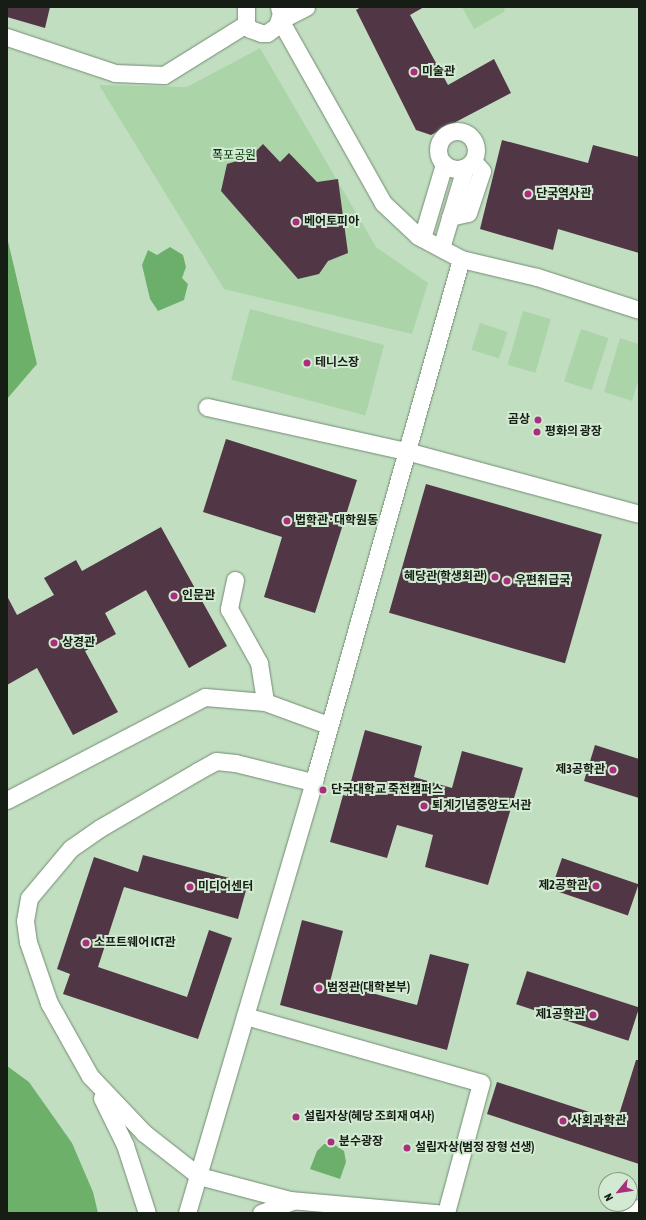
<!DOCTYPE html>
<html>
<head>
<meta charset="utf-8">
<style>
  body { margin:0 }
  #map { position:relative; width:646px; height:1220px; overflow:hidden; background:#d2ead1; font-family:"Asap Condensed","Noto Sans KR",sans-serif }
  div>[style] { position:absolute }
  [style*='--x'] { left:calc(var(--x)*1px); top:calc(var(--y)*1px); width:calc(var(--w)*1px); rotate:calc(var(--a)*1deg) }
  .built>* { inset:0; background:#c1dfc0 }
  .green>* { inset:0; background:#abd4a9; transform-origin:0 0 }
  .forest>* { inset:0; background:#6cb06a }
  .water>* { inset:0; background:#6caf6a }
  .building>* { inset:0; background:#513745; transform-origin:0 0 }
  .roads { filter:drop-shadow(0 0 1px #758a74) drop-shadow(0 0 1px #758a74) }
  .minor>* { height:17px; margin:-8.5px; padding:0 8.5px; transform-origin:8.5px; border-radius:8.5px; background:#fff }
  .minor>.ring { margin:-8.5px; padding:0; box-sizing:content-box; background:none; border:17px solid #fff; border-radius:50% }
  .dots>* { width:11px; height:11px; translate:-50% -50%; box-sizing:border-box; border:2px solid #d2ead1; border-radius:50% }
  span { translate:-50% -50%; white-space:nowrap; text-align:center; line-height:1.15; -webkit-text-stroke:4px #d2ead1; paint-order:stroke }
  .poi-label { font-size:12px; color:#151d15; font-weight:700 }
  .left { translate:0 -50%; text-align:left }
  .right { translate:-100% -50%; text-align:right }
  .park-label { font-size:12px; color:#053708 }
  .frame { position:absolute; inset:0; border:8px solid #151d15; pointer-events:none }
  .north { position:absolute; left:598px; top:1172px; width:40px; height:40px; box-sizing:border-box; background:#d2ead1; border:1px solid #869886; border-radius:50%; rotate:241deg; font-size:11px; font-weight:700; line-height:16px; text-align:center; color:#151d15 }
  .north::after { content:''; display:block; margin:auto; width:14px; height:18px; background:#ab2d7d; clip-path:polygon(50% 0,100% 100%,50% 72%,0 100%) }
</style>
</head>
<body>
<div id="map">
  <div class="built">
    <i style="clip-path:polygon(evenodd,7px 7px,639px 7px,639px 1213px,7px 1213px,7px 399px,37px 364px,7px 237px,7px 7px,606px 1180px,630px 1180px,630px 1204px,606px 1204px,606px 1180px)"></i>
  </div>
  <div class="green">
    <i style="clip-path:polygon(462px 7px,505px 7px,504px 12px,474px 29px)"></i>
    <i style="clip-path:polygon(260px 48px,376px 247px,428px 283px,412px 334px,224px 289px,99px 85px,187px 87px)"></i>
    <i style="left:250px;top:309px;width:139px;height:73px;rotate:15deg"></i>
    <i style="left:523px;top:311px;width:29px;height:56px;rotate:16deg"></i>
    <i style="left:480px;top:323px;width:29px;height:28px;rotate:18deg"></i>
    <i style="left:581px;top:329px;width:29px;height:55px;rotate:18deg"></i>
    <i style="clip-path:polygon(620px 338px,639px 344px,639px 378px,632px 401px,604px 392px)"></i>
  </div>
  <div class="forest">
    <i style="clip-path:polygon(7px 237px,37px 364px,7px 399px)"></i>
    <i style="clip-path:polygon(7px 1066px,29px 1082px,72px 1143px,93px 1192px,98px 1213px,7px 1213px)"></i>
  </div>
  <div class="water">
    <i style="clip-path:polygon(170px 247px,183px 255px,186px 267px,182px 278px,188px 284px,184px 300px,158px 311px,150px 299px,142px 265px,148px 250px,157px 255px)"></i>
    <i style="clip-path:polygon(324px 1144px,335px 1145px,344px 1151px,346px 1162px,340px 1179px,310px 1169px,317px 1151px)"></i>
  </div>
  <div class="building">
    <i style="clip-path:polygon(7px 7px,50px 7px,45px 28px,7px 17px)"></i>
    <i style="clip-path:polygon(361px 7px,424px 7px,410px 15px,448px 85px,494px 59px,511px 93px,431px 135px,416px 130px,356px 10px)"></i>
    <i style="clip-path:polygon(502px 140px,588px 163px,593px 145px,639px 157px,639px 253px,558px 229px,553px 250px,480px 229px)"></i>
    <i style="clip-path:polygon(263px 144px,280px 162px,289px 153px,317px 182px,338px 179px,348px 253px,328px 261px,319px 274px,298px 279px,221px 191px,227px 164px,250px 157px)"></i>
    <i style="clip-path:polygon(226px 439px,357px 480px,315px 613px,264px 597px,282px 537px,203px 512px)"></i>
    <i style="left:426px;top:484px;width:183px;height:134px;rotate:16deg"></i>
    <i style="clip-path:polygon(161px 527px,227px 646px,189px 668px,146px 590px,105px 613px,116px 634px,85px 651px,118px 712px,73px 735px,37px 668px,7px 685px,7px 596px,17px 615px,54px 595px,44px 578px,76px 560px,82px 571px)"></i>
    <i style="clip-path:polygon(365px 730px,422px 746px,414px 777px,452px 788px,462px 751px,523px 768px,488px 885px,425px 867px,433px 835px,397px 825px,387px 858px,330px 842px,343px 795px,347px 796px)"></i>
    <i style="clip-path:polygon(595px 745px,639px 759px,639px 798px,584px 781px)"></i>
    <i style="clip-path:polygon(143px 855px,248px 883px,238px 919px,124px 887px,98px 967px,187px 997px,209px 930px,232px 938px,198px 1039px,63px 994px,70px 974px,57px 969px,94px 857px,138px 872px)"></i>
    <i style="left:562px;top:858px;width:81px;height:33px;rotate:19deg"></i>
    <i style="clip-path:polygon(302px 920px,343px 931px,330px 982px,417px 1005px,430px 954px,469px 964px,447px 1050px,280px 1005px)"></i>
    <i style="left:527px;top:971px;width:118px;height:35px;rotate:18deg"></i>
    <i style="clip-path:polygon(636px 1060px,639px 1060px,639px 1164px,487px 1114px,497px 1082px,617px 1121px)"></i>
  </div>
  <div class="roads">
    <div class="minor">
      <i style="--x:246;--y:7;--w:17;--a:90"></i>
      <i style="--x:246;--y:24;--w:6;--a:51"></i>
      <i style="--x:250;--y:29;--w:12;--a:20"></i>
      <i style="--x:261;--y:33;--w:6;--a:0"></i>
      <i style="--x:267;--y:33;--w:12;--a:-35"></i>
      <i style="--x:277;--y:26;--w:13;--a:-72"></i>
      <i style="--x:281;--y:14;--w:7;--a:-106"></i>
      <i style="--x:306;--y:7;--w:29;--a:153"></i>
      <i style="--x:280;--y:20;--w:210;--a:60.6"></i>
      <i style="--x:383;--y:203;--w:48;--a:43.3"></i>
      <i style="--x:418;--y:236;--w:49;--a:28.1"></i>
      <i style="--x:461;--y:259;--w:78;--a:13.3"></i>
      <i style="--x:537;--y:277;--w:107;--a:17.9"></i>
      <i style="--x:7;--y:37;--w:114;--a:18.4"></i>
      <i style="--x:115;--y:73;--w:49;--a:2.3"></i>
      <i style="--x:164;--y:75;--w:97;--a:-31.9"></i>
      <i class="ring" style="left:438px;top:131px;width:21px;height:21px"></i>
      <i style="--x:450;--y:217;--w:18;--a:-13"></i>
      <i style="--x:468;--y:213;--w:44;--a:-71.6"></i>
      <i style="--x:482;--y:171;--w:13;--a:-132"></i>
      <i style="--x:422;--y:238;--w:77;--a:-73.4"></i>
      <i style="--x:441;--y:248;--w:84;--a:-73.3"></i>
      <i style="--x:207;--y:407;--w:204;--a:12.5"></i>
      <i style="--x:406;--y:451;--w:241;--a:15.1"></i>
      <i style="--x:235;--y:580;--w:30;--a:102"></i>
      <i style="--x:229;--y:609;--w:62;--a:60.9"></i>
      <i style="--x:259;--y:663;--w:39;--a:81"></i>
      <i style="--x:312;--y:782;--w:79;--a:-166.1"></i>
      <i style="--x:235;--y:763;--w:19;--a:-174"></i>
      <i style="--x:216;--y:761;--w:21;--a:151"></i>
      <i style="--x:198;--y:771;--w:113;--a:149.8"></i>
      <i style="--x:100;--y:828;--w:35;--a:145"></i>
      <i style="--x:71;--y:848;--w:65;--a:130"></i>
      <i style="--x:29;--y:898;--w:23;--a:100"></i>
      <i style="--x:25;--y:921;--w:21;--a:82"></i>
      <i style="--x:28;--y:942;--w:65;--a:71"></i>
      <i style="--x:49;--y:1003;--w:84;--a:60.7"></i>
      <i style="--x:90;--y:1076;--w:79;--a:46.5"></i>
      <i style="--x:144;--y:1133;--w:70;--a:38"></i>
      <i style="--x:199;--y:1176;--w:94;--a:14.8"></i>
      <i style="--x:290;--y:1200;--w:148;--a:5.1"></i>
      <i style="--x:7;--y:800;--w:223;--a:-27.5"></i>
      <i style="--x:205;--y:697;--w:60;--a:4.8"></i>
      <i style="--x:265;--y:702;--w:67;--a:20.1"></i>
      <i style="--x:245;--y:1016;--w:245;--a:15.8"></i>
      <i style="--x:481;--y:1083;--w:135;--a:105.1"></i>
      <i style="--x:102;--y:1098;--w:52;--a:63.9"></i>
      <i style="--x:125;--y:1145;--w:71;--a:72.1"></i>
      <i style="--x:187;--y:1213;--w:454;--a:-73.6"></i>
      <i style="--x:315;--y:777;--w:538;--a:-74.26"></i>
      <i style="--x:261;--y:1213;--w:34;--a:-21"></i>
      <i style="--x:627;--y:1213;--w:13;--a:-23"></i>
    </div>
  </div>
  <div class="dots">
    <i style="left:414px;top:72px;background:#ab2d7d"></i>
    <i style="left:528px;top:194px;background:#ab2d7d"></i>
    <i style="left:296px;top:222px;background:#ab2d7d"></i>
    <i style="left:307px;top:363px;background:#ab2d7d"></i>
    <i style="left:538px;top:420px;background:#ab2d7d"></i>
    <i style="left:537px;top:432px;background:#ab2d7d"></i>
    <i style="left:287px;top:521px;background:#ab2d7d"></i>
    <i style="left:495px;top:577px;background:#ab2d7d"></i>
    <i style="left:507px;top:581px;background:#ab2d7d"></i>
    <i style="left:174px;top:596px;background:#ab2d7d"></i>
    <i style="left:54px;top:643px;background:#ab2d7d"></i>
    <i style="left:613px;top:770px;background:#ab2d7d"></i>
    <i style="left:323px;top:790px;background:#ab2d7d"></i>
    <i style="left:424px;top:806px;background:#ab2d7d"></i>
    <i style="left:596px;top:886px;background:#ab2d7d"></i>
    <i style="left:190px;top:887px;background:#ab2d7d"></i>
    <i style="left:86px;top:943px;background:#ab2d7d"></i>
    <i style="left:319px;top:988px;background:#ab2d7d"></i>
    <i style="left:593px;top:1015px;background:#ab2d7d"></i>
    <i style="left:296px;top:1117px;background:#ab2d7d"></i>
    <i style="left:563px;top:1121px;background:#ab2d7d"></i>
    <i style="left:331px;top:1142px;background:#ab2d7d"></i>
    <i style="left:407px;top:1148px;background:#ab2d7d"></i>
  </div>
  <div class="poi-label">
    <span class="left" style="left:422px;top:72px">미술관</span>
    <span class="left" style="left:536px;top:194px">단국역사관</span>
    <span class="left" style="left:304px;top:222px">베어토피아</span>
    <span class="left" style="left:315px;top:363px">테니스장</span>
    <span class="right" style="left:530px;top:420px">곰상</span>
    <span class="left" style="left:545px;top:432px">평화의 광장</span>
    <span class="left" style="left:295px;top:521px">법학관 · 대학원동</span>
    <span class="right" style="left:487px;top:577px">혜당관(학생회관)</span>
    <span class="left" style="left:515px;top:581px">우편취급국</span>
    <span class="left" style="left:182px;top:596px">인문관</span>
    <span class="left" style="left:62px;top:643px">상경관</span>
    <span class="right" style="left:605px;top:770px">제3공학관</span>
    <span class="left" style="left:331px;top:790px">단국대학교 죽전캠퍼스</span>
    <span class="left" style="left:432px;top:806px">퇴계기념중앙도서관</span>
    <span class="right" style="left:588px;top:886px">제2공학관</span>
    <span class="left" style="left:198px;top:887px">미디어센터</span>
    <span class="left" style="left:94px;top:943px">소프트웨어 ICT관</span>
    <span class="left" style="left:327px;top:988px">범정관(대학본부)</span>
    <span class="right" style="left:585px;top:1015px">제1공학관</span>
    <span class="left" style="left:304px;top:1117px">설립자상(혜당 조희재 여사)</span>
    <span class="left" style="left:571px;top:1121px">사회과학관</span>
    <span class="left" style="left:339px;top:1142px">분수광장</span>
    <span class="left" style="left:415px;top:1148px">설립자상(범정 장형 선생)</span>
  </div>
  <div class="park-label">
    <span style="left:234px;top:156px">폭포공원</span>
  </div>
  <div class="frame"></div>
  <div class="north">N</div>
</div>
</body>
</html>
